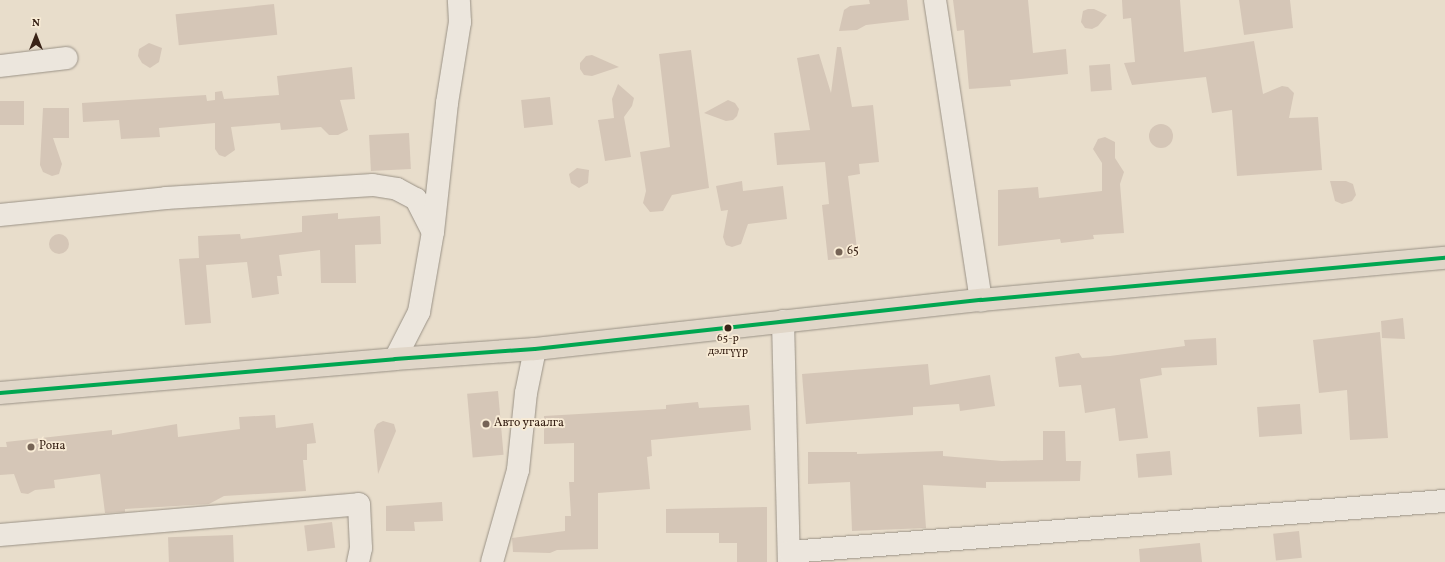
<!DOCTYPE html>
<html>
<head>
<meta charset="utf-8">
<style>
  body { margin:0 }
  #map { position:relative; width:1445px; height:562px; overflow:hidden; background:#e8ddcb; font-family:Vollkorn,serif }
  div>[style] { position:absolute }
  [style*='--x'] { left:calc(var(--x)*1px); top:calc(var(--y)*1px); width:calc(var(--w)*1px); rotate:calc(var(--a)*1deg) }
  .building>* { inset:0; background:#d5c6b7; transform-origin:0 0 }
  .round { border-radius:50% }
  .roads { filter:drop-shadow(0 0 1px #9a9286) drop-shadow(0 0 1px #9a9286) }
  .minor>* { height:22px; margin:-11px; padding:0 11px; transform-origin:11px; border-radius:11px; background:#ece6dd }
  .major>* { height:22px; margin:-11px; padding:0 11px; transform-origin:11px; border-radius:11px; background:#e0d6c8 }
  .bus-1>* { height:4px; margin:-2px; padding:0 2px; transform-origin:2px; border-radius:2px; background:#00a651 }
  .dots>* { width:11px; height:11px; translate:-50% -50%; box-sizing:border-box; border:2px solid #f8ebd5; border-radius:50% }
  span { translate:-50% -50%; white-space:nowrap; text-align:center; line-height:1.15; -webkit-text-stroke:3.5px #f8ebd5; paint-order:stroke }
  .bus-label { font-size:11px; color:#392317 }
  .poi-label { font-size:12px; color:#392317 }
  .left { translate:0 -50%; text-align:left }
  .north { position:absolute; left:16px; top:16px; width:40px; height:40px; -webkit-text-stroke:3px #f8ebd5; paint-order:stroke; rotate:0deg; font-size:11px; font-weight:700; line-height:16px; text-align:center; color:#392317 }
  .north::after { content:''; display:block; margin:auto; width:14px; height:18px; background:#392317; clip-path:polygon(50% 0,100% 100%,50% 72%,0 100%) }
</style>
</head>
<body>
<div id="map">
  <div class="building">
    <i style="clip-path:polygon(869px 0,907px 0,909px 20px,866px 25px,857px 30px,839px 31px,844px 10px,850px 6px,870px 4px)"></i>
    <i style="clip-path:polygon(953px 0,1028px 0,1033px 53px,1066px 49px,1068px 74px,1010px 80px,1011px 86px,969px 89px,964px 30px,957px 31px)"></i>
    <i style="clip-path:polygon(1122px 0,1180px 0,1184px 52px,1254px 41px,1263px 94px,1282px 86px,1288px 87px,1294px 93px,1289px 118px,1318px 117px,1322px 170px,1237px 176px,1232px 110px,1212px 113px,1206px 77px,1132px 85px,1124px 63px,1135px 62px,1131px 18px,1123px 19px)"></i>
    <i style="clip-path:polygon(1239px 0,1290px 0,1293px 28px,1244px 35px)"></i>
    <i style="left:274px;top:4px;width:31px;height:99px;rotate:84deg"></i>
    <i style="clip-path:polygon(1088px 9px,1094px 9px,1107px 15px,1098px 26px,1092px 29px,1085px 28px,1081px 22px,1083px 11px)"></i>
    <i style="clip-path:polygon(149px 43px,162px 48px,159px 62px,150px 68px,142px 63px,138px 56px,139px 49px)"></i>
    <i style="clip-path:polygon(837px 47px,841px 47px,852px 107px,873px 105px,879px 162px,859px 164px,860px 174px,848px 176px,858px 257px,828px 260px,822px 205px,829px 204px,825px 162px,777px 165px,774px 133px,810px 130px,797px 58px,819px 54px,831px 93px)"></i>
    <i style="clip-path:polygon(691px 50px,709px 188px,672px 195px,663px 211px,650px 212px,643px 203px,646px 191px,640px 152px,670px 147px,659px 54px)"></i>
    <i style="clip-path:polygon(592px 55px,619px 67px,592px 76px,584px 75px,580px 69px,580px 63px,586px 56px)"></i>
    <i style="left:1110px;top:64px;width:26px;height:21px;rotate:86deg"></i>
    <i style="clip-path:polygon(352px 67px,355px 99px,340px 100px,348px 130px,338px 135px,329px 135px,321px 127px,281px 130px,280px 123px,231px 127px,235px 150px,225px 157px,219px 155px,215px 149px,215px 123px,159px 128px,160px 137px,121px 139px,119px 120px,83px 122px,82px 103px,206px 95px,207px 101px,215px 100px,215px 92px,222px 91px,224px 99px,279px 95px,277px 76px)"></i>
    <i style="clip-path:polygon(618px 84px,634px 98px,632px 106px,624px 117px,631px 157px,605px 161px,598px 120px,614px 118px,612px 99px)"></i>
    <i style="left:550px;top:97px;width:28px;height:29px;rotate:84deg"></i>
    <i style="clip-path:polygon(728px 100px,735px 103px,739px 109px,737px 116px,733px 120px,726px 121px,704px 113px)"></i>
    <i style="left:24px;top:101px;width:24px;height:24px;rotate:90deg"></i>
    <i style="clip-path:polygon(43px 108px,69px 108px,69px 138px,53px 138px,62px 164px,59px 174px,52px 176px,43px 172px,40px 165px)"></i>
    <i class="round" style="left:1149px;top:124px;width:24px;height:24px"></i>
    <i style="left:409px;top:133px;width:36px;height:40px;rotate:87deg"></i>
    <i style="clip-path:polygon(1105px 137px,1115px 142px,1115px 158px,1124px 172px,1120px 184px,1124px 233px,1093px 235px,1094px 239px,1061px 243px,1060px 239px,998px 246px,998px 190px,1038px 187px,1039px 198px,1102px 191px,1102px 163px,1093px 149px,1098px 139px)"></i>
    <i style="clip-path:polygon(577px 168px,589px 170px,588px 183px,579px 188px,571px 183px,569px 174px)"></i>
    <i style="clip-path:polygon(742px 181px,743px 191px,783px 186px,787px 219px,748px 224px,741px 244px,732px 247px,726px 245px,723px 237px,728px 210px,721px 211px,716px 186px)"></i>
    <i style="clip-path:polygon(1330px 181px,1346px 181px,1353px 184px,1356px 195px,1352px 201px,1342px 204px,1335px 201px)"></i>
    <i style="clip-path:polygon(338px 213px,338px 219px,380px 216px,381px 244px,355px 245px,356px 283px,321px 283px,320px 250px,279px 255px,282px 276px,277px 276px,279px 294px,252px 298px,247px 262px,206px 265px,211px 323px,185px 325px,179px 259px,199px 258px,198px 236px,240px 234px,241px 239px,302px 232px,302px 216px)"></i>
    <i class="round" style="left:49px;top:234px;width:20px;height:20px"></i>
    <i style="clip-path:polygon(1403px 318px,1405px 339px,1382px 338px,1381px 321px)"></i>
    <i style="clip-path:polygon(1380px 332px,1388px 438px,1350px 440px,1347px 390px,1319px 393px,1313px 340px)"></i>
    <i style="clip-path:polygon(1216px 338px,1217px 365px,1161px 368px,1162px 375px,1140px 379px,1148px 438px,1119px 441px,1115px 408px,1085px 413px,1081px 385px,1059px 387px,1055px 357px,1079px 353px,1082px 358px,1110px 356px,1185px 346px,1184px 340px)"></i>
    <i style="clip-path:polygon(928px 364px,930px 385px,990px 375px,995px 406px,960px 411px,959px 404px,913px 407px,913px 415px,806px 424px,802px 374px)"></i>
    <i style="left:498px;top:391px;width:64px;height:31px;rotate:85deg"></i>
    <i style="clip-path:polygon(698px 402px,699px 408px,749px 405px,751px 430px,651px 440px,652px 456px,647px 457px,650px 489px,598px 493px,598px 549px,557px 550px,550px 553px,513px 552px,512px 538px,565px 531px,565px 516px,571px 516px,569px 482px,574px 482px,574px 443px,544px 444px,544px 416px,666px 409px,666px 405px)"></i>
    <i style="left:1300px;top:404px;width:30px;height:43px;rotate:86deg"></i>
    <i style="clip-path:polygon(275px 415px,276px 428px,313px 423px,316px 443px,307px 444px,307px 460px,303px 460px,306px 491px,224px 496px,209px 504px,125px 509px,125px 512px,105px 513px,100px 474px,54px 480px,55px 488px,35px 490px,28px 494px,21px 493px,14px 474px,0 475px,0 447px,7px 447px,6px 442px,112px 430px,112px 435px,177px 424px,178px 437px,240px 429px,239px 417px)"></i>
    <i style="clip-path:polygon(383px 421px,394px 424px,396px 431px,378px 474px,374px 430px,377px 424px)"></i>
    <i style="clip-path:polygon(1043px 431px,1065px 431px,1066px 461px,1081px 461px,1080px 481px,986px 482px,986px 488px,923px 485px,926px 528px,852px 531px,850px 482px,808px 484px,808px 452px,857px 452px,857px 454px,943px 451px,943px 456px,1002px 461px,1043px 460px)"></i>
    <i style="left:1170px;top:451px;width:24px;height:34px;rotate:85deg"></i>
    <i style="clip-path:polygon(442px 502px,443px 521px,414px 522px,415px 531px,386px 531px,386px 506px)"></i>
    <i style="clip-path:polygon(767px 507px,767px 562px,737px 562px,737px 543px,719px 543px,719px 533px,666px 533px,666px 509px)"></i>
    <i style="left:332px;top:522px;width:26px;height:28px;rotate:83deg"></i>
    <i style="left:1299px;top:531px;width:27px;height:26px;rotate:84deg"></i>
    <i style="left:233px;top:535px;width:27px;height:65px;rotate:88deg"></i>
    <i style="clip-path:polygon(1200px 543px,1202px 562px,1140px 562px,1139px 549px)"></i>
  </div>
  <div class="roads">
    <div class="minor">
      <i style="--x:935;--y:0;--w:304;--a:81.3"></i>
      <i style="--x:0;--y:66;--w:67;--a:-6.8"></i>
      <i style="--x:0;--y:215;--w:167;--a:-5.8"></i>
      <i style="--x:166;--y:198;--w:207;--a:-3.6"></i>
      <i style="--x:373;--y:185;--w:24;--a:9"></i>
      <i style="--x:397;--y:189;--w:21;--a:28"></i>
      <i style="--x:416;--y:199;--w:37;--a:63"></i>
      <i style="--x:783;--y:321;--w:241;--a:88.6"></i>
      <i style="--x:395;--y:359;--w:53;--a:-62.9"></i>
      <i style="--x:419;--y:312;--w:81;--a:-80.1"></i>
      <i style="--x:433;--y:232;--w:130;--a:-83.8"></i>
      <i style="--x:447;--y:103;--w:82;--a:-80.9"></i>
      <i style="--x:460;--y:22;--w:22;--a:-93"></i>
      <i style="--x:0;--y:535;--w:360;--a:-4.9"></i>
      <i style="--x:359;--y:504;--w:44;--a:87.4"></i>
      <i style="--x:361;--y:548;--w:14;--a:102"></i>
      <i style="--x:789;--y:552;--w:658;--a:-4.45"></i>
      <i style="--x:492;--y:562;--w:96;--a:-74.2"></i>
      <i style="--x:518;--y:470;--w:77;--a:-84.1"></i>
      <i style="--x:526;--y:393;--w:45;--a:-78.4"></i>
    </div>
    <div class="major">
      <i style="--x:0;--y:393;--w:396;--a:-4.9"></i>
      <i style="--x:395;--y:359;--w:140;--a:-4.1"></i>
      <i style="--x:535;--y:349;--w:449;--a:-6.3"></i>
      <i style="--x:981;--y:300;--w:466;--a:-5.2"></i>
    </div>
  </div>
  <div class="bus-1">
    <i style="--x:0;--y:393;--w:396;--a:-4.9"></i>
    <i style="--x:395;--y:359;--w:140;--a:-4.1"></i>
    <i style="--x:535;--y:349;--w:449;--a:-6.3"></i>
    <i style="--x:981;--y:300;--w:466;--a:-5.2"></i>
  </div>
  <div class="dots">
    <i style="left:839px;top:252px;background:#766456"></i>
    <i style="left:728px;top:328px;background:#392317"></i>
    <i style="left:486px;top:424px;background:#766456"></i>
    <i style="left:31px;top:447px;background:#766456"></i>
  </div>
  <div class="bus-label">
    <span style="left:728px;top:346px">65-р<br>дэлгүүр</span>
  </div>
  <div class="poi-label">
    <span class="left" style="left:847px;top:252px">65</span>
    <span class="left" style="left:494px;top:424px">Авто угаалга</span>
    <span class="left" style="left:39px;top:447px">Рона</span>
  </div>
  <div class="north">N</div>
</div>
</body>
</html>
